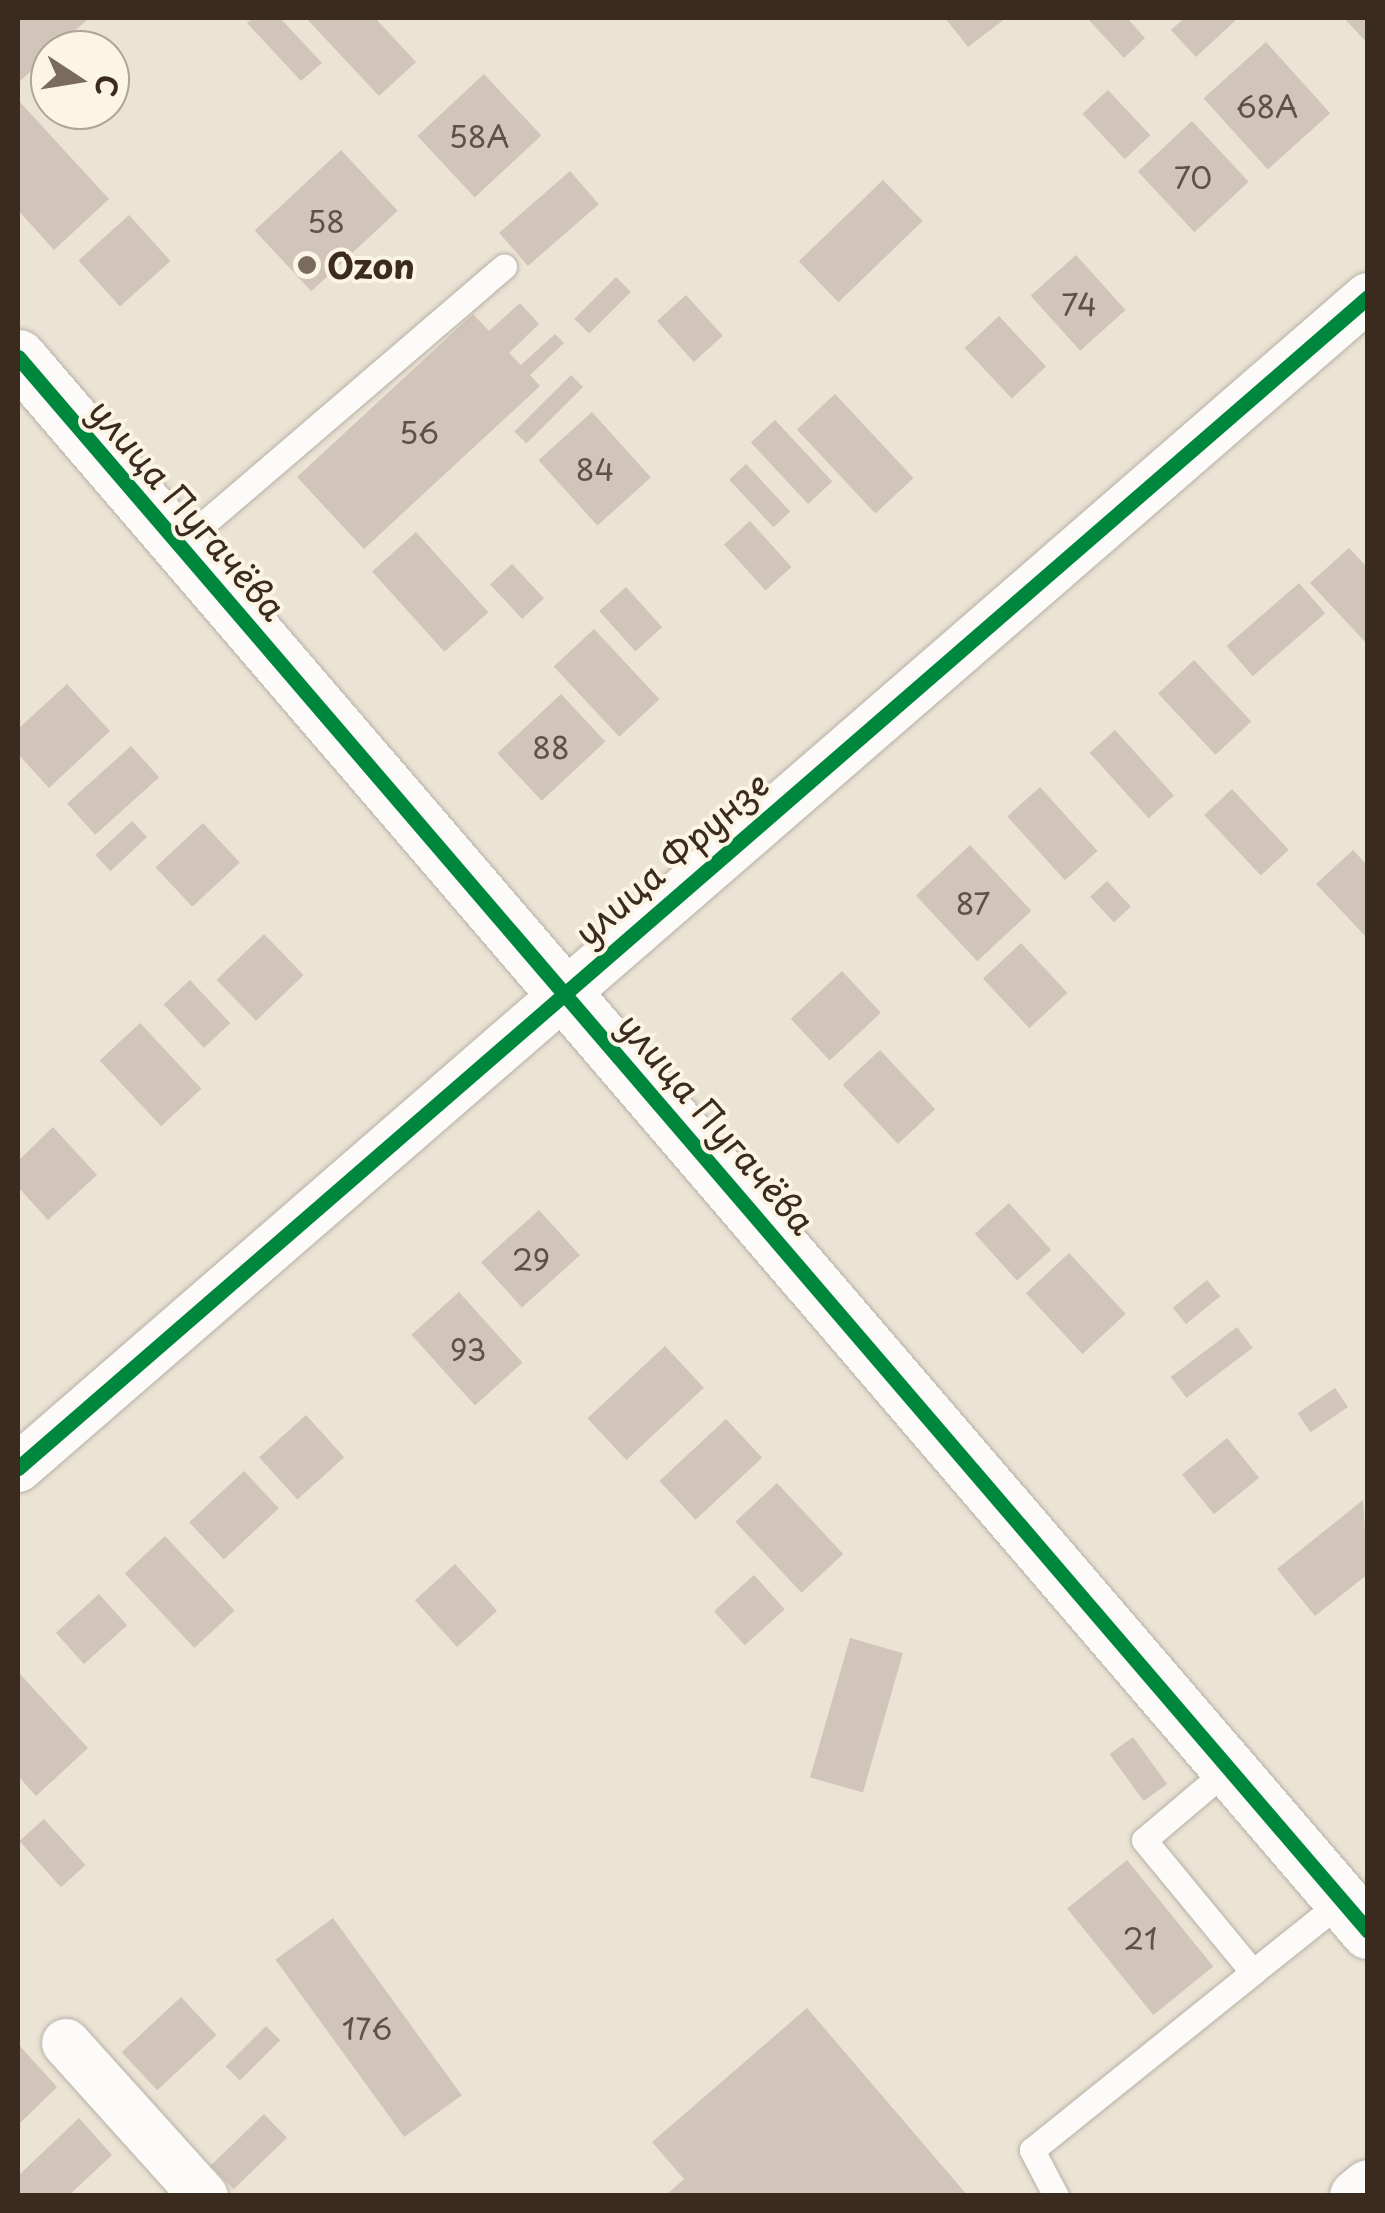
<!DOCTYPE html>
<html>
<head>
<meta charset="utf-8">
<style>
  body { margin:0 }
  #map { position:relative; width:1385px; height:2213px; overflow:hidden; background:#ebe3d4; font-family:"Playpen Sans",sans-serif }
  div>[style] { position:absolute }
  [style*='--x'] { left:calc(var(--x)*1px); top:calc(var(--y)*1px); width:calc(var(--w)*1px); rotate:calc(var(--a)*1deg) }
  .building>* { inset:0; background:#d1c4b9; transform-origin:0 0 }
  .roads { filter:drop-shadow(0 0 2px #b7b0a6) drop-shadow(0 0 2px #b7b0a6) }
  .service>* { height:25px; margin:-12.5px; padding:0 12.5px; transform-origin:12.5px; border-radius:12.5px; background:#fcfbf9 }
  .minor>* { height:48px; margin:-24px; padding:0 24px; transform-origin:24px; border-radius:24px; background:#fcfbf9 }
  .tertiary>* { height:55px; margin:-27.5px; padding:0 27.5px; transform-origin:27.5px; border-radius:27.5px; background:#fcfbf9 }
  .secondary>* { height:55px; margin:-27.5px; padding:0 27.5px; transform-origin:27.5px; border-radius:27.5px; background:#fcfbf9 }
  .cycleway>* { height:15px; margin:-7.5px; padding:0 7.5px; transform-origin:7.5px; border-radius:7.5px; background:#00873e }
  .dots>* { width:28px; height:28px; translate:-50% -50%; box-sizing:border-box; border:5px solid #fcf5e5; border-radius:50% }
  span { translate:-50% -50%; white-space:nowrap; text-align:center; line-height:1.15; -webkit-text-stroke:8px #fcf5e5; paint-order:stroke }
  .number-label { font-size:30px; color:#605045 }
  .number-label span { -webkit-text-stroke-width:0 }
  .poi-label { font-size:35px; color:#3b2a1e; font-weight:700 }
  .left { translate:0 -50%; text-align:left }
  .street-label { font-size:35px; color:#3b2a1e }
  .frame { position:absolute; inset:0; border:20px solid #3b2a1e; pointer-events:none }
  .north { position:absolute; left:30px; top:30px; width:100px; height:100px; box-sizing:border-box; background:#fcf5e5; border:2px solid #afa495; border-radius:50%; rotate:102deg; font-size:28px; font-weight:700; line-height:40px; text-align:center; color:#3b2a1e }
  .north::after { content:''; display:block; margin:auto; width:35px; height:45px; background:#796b5e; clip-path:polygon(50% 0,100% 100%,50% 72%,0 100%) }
</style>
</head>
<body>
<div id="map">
  <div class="building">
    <i style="clip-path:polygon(18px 18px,89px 18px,18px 83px)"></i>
    <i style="clip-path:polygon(253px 18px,280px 18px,322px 63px,301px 81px,247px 23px)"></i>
    <i style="clip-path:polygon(306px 18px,375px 18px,416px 62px,379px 96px)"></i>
    <i style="clip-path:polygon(945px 18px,1006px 18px,968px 47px)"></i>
    <i style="clip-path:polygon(1087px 18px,1127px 18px,1145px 38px,1124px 58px)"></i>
    <i style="clip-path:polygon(1184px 18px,1238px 18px,1196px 57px,1171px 30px)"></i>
    <i style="clip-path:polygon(1344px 18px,1368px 18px,1368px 44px)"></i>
    <i style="left:1266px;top:42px;width:96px;height:84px;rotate:48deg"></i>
    <i style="left:484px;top:74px;width:84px;height:91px;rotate:47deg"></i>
    <i style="left:1108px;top:90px;width:62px;height:35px;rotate:47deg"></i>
    <i style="clip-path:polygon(18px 100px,109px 199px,54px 250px,18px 210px)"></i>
    <i style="left:1192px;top:121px;width:83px;height:74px;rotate:47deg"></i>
    <i style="left:341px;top:150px;width:83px;height:118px;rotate:47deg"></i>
    <i style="left:570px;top:171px;width:44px;height:94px;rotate:49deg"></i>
    <i style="left:883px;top:180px;width:57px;height:117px;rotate:46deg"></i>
    <i style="left:129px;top:215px;width:62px;height:68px;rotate:48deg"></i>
    <i style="left:1076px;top:255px;width:74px;height:61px;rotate:48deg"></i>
    <i style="left:616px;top:277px;width:21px;height:59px;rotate:45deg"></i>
    <i style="left:686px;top:295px;width:55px;height:39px;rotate:48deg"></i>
    <i style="clip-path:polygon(520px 303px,539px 324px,509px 353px,521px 365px,555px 334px,564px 343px,530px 375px,540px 386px,364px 549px,297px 477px,473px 314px,489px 331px)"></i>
    <i style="left:999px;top:316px;width:69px;height:47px;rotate:47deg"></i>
    <i style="left:571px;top:375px;width:17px;height:80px;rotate:45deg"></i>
    <i style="left:835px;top:394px;width:115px;height:52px;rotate:47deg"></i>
    <i style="left:592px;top:412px;width:88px;height:72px;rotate:48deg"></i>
    <i style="left:775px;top:420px;width:84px;height:33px;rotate:47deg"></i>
    <i style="left:746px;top:464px;width:65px;height:23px;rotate:47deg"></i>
    <i style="left:750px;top:521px;width:62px;height:35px;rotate:48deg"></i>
    <i style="left:416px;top:532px;width:108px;height:59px;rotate:48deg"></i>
    <i style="clip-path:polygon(1349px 548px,1368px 568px,1368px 645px,1310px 583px)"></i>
    <i style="left:512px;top:564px;width:47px;height:30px;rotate:47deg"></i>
    <i style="left:1299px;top:583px;width:40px;height:96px;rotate:49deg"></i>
    <i style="left:626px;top:587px;width:54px;height:36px;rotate:48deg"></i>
    <i style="left:594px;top:629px;width:96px;height:55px;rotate:47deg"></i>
    <i style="left:1194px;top:660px;width:84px;height:49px;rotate:47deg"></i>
    <i style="clip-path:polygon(67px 684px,110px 731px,49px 788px,18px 754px,18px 729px)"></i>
    <i style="left:561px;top:694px;width:65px;height:87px;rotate:47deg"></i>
    <i style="left:1115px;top:730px;width:88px;height:34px;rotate:48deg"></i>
    <i style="left:131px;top:746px;width:42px;height:86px;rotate:48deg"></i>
    <i style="left:1040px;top:787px;width:86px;height:44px;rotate:48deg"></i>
    <i style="left:1232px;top:789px;width:83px;height:38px;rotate:47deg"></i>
    <i style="left:132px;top:821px;width:22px;height:50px;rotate:47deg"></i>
    <i style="left:203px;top:823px;width:54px;height:65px;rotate:47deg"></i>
    <i style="left:970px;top:845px;width:90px;height:74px;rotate:47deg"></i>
    <i style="clip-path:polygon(1353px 850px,1368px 866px,1368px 939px,1316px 884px)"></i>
    <i style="left:1107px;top:881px;width:35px;height:23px;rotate:47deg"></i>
    <i style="left:264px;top:934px;width:57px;height:66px;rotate:46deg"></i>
    <i style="left:1021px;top:943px;width:68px;height:52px;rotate:47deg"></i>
    <i style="left:842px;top:971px;width:57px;height:70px;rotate:47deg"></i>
    <i style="left:190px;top:980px;width:59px;height:36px;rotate:47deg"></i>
    <i style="left:140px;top:1023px;width:90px;height:55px;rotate:47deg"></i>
    <i style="left:880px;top:1050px;width:81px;height:51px;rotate:47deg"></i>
    <i style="clip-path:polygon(53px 1127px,97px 1175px,48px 1220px,18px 1187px,18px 1161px)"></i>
    <i style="left:1009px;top:1203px;width:63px;height:46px;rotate:48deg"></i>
    <i style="left:539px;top:1210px;width:61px;height:78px;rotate:48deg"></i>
    <i style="left:1069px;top:1253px;width:83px;height:59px;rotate:47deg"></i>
    <i style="left:1207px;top:1280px;width:21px;height:44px;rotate:51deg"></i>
    <i style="left:459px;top:1292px;width:95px;height:64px;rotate:48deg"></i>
    <i style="left:1237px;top:1327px;width:26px;height:83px;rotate:53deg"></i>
    <i style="left:665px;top:1346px;width:57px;height:106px;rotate:47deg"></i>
    <i style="left:1335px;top:1388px;width:23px;height:45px;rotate:56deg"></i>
    <i style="left:306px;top:1415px;width:57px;height:63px;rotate:48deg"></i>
    <i style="left:726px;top:1419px;width:53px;height:91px;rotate:47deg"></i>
    <i style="left:1227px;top:1438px;width:51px;height:58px;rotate:51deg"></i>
    <i style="left:244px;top:1471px;width:51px;height:75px;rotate:47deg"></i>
    <i style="left:777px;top:1483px;width:97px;height:57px;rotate:47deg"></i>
    <i style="clip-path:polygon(1363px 1500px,1368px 1574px,1315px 1616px,1277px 1569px)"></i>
    <i style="left:165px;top:1536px;width:102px;height:55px;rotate:47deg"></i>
    <i style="left:455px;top:1564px;width:63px;height:54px;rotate:48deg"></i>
    <i style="left:754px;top:1575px;width:46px;height:54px;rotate:48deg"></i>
    <i style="left:99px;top:1594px;width:42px;height:58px;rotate:48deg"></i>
    <i style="left:850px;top:1638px;width:55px;height:145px;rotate:16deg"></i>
    <i style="clip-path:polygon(18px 1672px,88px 1748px,36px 1796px,18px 1776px)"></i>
    <i style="left:1133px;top:1737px;width:58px;height:29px;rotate:54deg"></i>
    <i style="left:44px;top:1819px;width:62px;height:33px;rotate:48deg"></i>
    <i style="left:1127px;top:1860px;width:137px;height:77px;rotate:51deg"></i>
    <i style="left:333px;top:1918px;width:219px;height:71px;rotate:54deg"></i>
    <i style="left:181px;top:1997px;width:52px;height:81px;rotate:47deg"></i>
    <i style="clip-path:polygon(807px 2008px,968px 2196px,665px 2196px,684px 2179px,652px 2142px)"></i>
    <i style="left:266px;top:2026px;width:20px;height:57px;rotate:45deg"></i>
    <i style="clip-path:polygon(18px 2044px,57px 2087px,18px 2125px)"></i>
    <i style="left:264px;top:2114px;width:33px;height:74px;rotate:46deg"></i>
    <i style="clip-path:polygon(79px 2118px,112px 2155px,68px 2196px,18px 2196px,18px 2176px)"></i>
  </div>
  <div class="roads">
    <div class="service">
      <i style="--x:179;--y:545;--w:428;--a:-40.6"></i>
      <i style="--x:1229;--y:1768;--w:111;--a:139.7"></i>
      <i style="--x:1144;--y:1840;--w:171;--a:50.5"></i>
      <i style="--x:1253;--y:1972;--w:114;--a:-38.6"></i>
      <i style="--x:1056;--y:2196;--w:52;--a:-117.6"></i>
      <i style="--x:1032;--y:2150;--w:284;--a:-38.8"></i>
    </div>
    <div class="minor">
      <i style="--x:18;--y:1468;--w:1787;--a:-40.94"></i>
      <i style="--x:66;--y:2043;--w:206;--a:48"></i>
    </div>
    <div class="tertiary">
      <i style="--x:18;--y:357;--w:2074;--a:49.38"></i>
    </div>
    <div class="secondary">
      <i style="--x:1357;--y:2196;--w:14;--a:-39"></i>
    </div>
  </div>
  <div class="cycleway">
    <i style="--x:18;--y:357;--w:2074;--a:49.38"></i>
    <i style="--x:18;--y:1468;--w:1787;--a:-40.94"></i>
  </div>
  <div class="dots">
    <i style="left:307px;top:265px;background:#796b5e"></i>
  </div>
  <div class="number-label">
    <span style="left:1267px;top:106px">68А</span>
    <span style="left:479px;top:136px">58А</span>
    <span style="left:1193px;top:177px">70</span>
    <span style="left:326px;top:221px">58</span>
    <span style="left:1079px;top:304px">74</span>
    <span style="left:419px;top:432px">56</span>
    <span style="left:595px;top:469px">84</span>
    <span style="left:551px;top:747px">88</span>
    <span style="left:973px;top:903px">87</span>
    <span style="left:531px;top:1259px">29</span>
    <span style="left:468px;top:1349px">93</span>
    <span style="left:1140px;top:1938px">21</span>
    <span style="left:367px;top:2028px">176</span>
  </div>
  <div class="poi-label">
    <span class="left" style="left:327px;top:265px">Ozon</span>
  </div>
  <div class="street-label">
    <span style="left:188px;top:509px;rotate:49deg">улица Пугачёва</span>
    <span style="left:671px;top:858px;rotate:-41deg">улица Фрунзе</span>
    <span style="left:717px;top:1123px;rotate:49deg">улица Пугачёва</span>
  </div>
  <div class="frame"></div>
  <div class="north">С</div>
</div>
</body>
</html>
